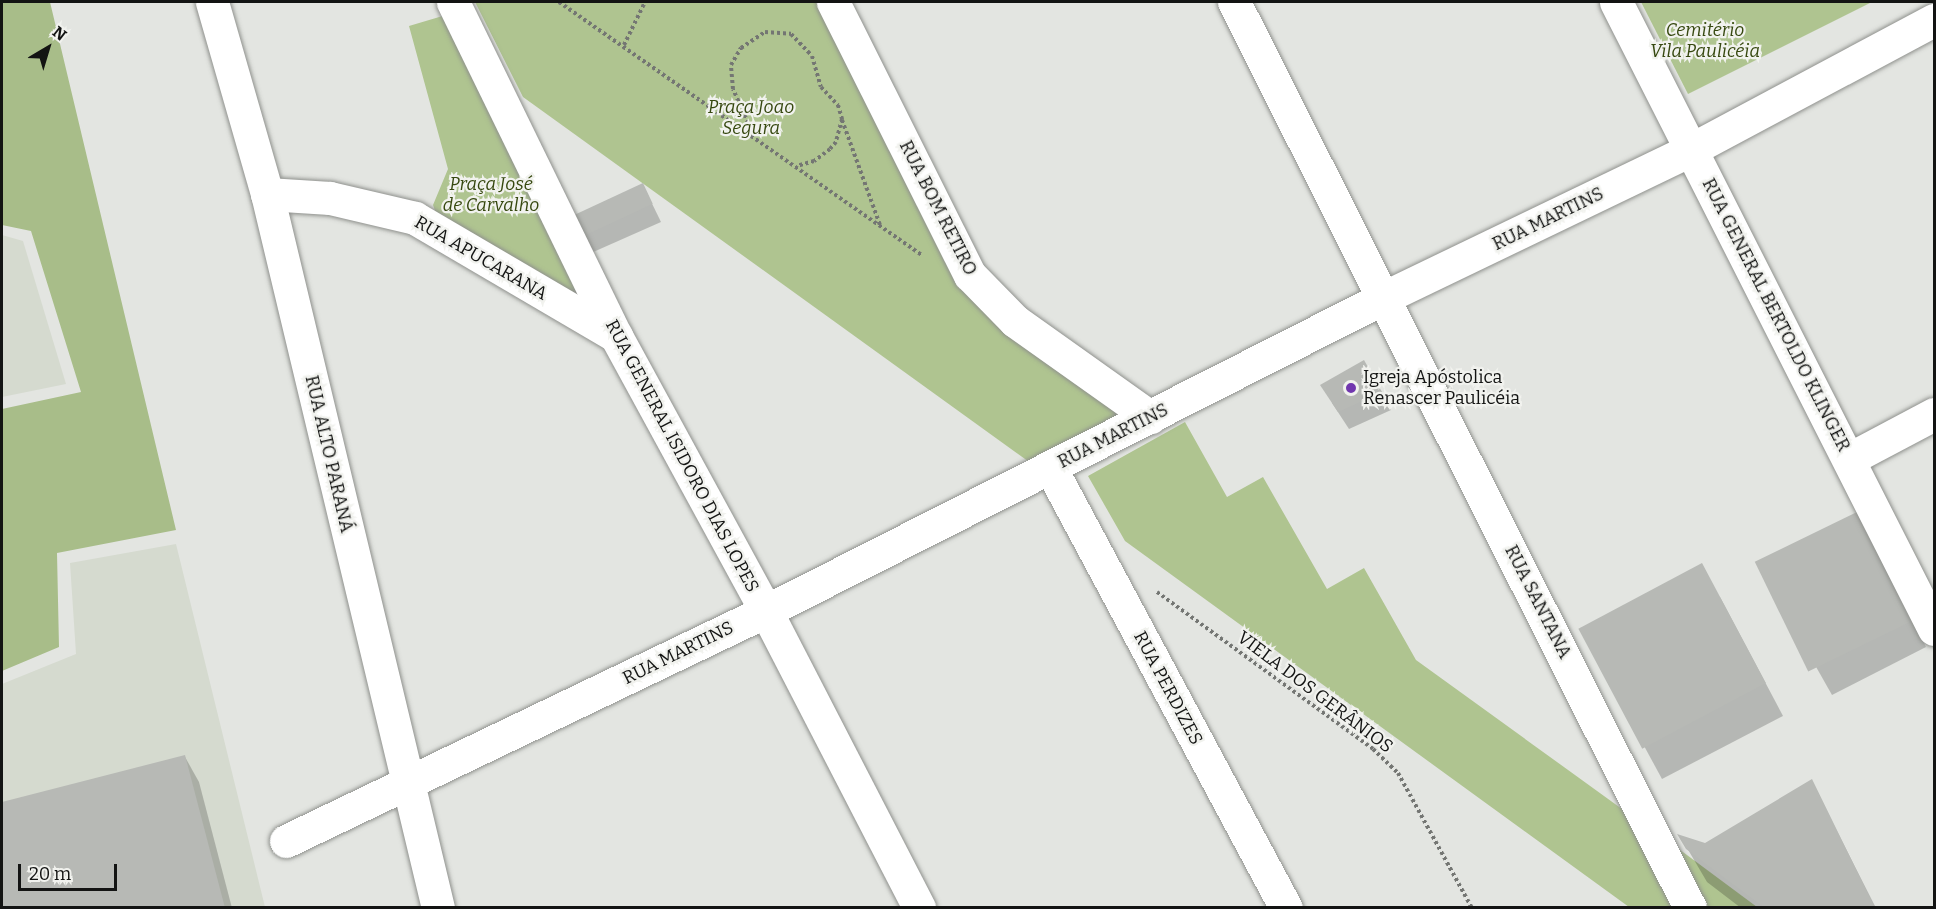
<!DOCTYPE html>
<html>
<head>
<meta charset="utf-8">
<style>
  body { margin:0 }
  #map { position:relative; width:1936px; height:909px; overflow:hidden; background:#e3e5e1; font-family:Bitter,serif }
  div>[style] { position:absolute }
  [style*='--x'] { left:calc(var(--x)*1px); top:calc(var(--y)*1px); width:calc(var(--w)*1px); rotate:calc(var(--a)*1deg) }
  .built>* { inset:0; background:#d5dacf }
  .green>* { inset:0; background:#afc490 }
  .forest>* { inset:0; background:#a8bd89 }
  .shadow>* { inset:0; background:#0003 }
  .building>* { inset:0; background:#b7b9b5; transform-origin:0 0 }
  .path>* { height:4px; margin-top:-2px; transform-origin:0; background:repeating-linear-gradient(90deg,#747673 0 3px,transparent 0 6px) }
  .roads { filter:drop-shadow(0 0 2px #8f918d) drop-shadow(0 0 2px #8f918d) }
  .minor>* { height:33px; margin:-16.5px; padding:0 16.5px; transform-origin:16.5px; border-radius:16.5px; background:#fff }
  .tertiary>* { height:33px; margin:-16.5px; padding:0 16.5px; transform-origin:16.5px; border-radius:16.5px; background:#fff }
  .dots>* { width:16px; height:16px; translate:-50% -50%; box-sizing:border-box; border:3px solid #f1f2ee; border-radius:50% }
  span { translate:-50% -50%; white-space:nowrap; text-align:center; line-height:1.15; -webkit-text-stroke:4.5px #f1f2ee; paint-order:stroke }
  .park-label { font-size:18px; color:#36480f; font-style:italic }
  .street-label { font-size:18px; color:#131413 }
  .poi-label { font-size:18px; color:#131413 }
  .left { translate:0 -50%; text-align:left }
  .frame { position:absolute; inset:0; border:3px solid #131413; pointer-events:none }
  .north { position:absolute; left:18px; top:18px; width:60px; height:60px; -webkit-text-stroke:4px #f1f2ee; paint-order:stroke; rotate:38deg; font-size:16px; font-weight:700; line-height:24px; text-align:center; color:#131413 }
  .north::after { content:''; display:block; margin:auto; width:21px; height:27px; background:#131413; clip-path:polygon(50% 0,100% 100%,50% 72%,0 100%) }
  .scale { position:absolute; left:18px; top:864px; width:99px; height:27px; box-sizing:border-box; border:3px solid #131413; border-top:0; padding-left:8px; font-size:18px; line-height:21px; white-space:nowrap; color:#131413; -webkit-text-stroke:4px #f1f2ee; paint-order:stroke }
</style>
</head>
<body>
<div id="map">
  <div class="built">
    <i style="clip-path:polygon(2px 235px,23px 241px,66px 384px,2px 397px)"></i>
    <i style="clip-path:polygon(176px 544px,265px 907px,2px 908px,2px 684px,76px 654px,70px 563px)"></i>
  </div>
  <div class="green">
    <i style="clip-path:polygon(475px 2px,823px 2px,947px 252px,1133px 416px,1032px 464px,523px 97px)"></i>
    <i style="clip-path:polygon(1641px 2px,1872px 2px,1688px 94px)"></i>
    <i style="clip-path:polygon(456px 12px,602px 313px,439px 222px,433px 205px,448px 169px,409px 26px)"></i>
    <i style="clip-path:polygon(1185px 422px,1227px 497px,1263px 477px,1327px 589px,1364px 568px,1416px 660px,1651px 830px,1690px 907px,1629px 907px,1125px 541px,1088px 476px)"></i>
    <i style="clip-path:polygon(1660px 835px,1757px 907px,1697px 907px)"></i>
  </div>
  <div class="forest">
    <i style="clip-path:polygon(2px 2px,50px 2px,176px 530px,57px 553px,59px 647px,2px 671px,2px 409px,81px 392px,31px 231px,2px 225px)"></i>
  </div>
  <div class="shadow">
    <i style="clip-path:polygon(643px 185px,661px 222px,582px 257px,572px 239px)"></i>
    <i style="clip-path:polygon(1363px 362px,1391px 410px,1349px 429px,1332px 403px)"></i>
    <i style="clip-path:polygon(1873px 539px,1926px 647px,1832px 695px,1760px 568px)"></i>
    <i style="clip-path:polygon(1720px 597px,1783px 716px,1662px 779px,1580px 628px)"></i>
    <i style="clip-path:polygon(185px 757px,199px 782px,232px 908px,2px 908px,2px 804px)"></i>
    <i style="clip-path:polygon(1812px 782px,1876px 908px,1741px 908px,1707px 882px,1680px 836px,1705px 845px)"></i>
  </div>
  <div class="building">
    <i style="left:643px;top:183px;width:23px;height:89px;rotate:65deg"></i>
    <i style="clip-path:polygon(1364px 360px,1382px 392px,1338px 412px,1320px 385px)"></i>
    <i style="left:1859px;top:511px;width:122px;height:116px;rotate:64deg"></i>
    <i style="left:1702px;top:563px;width:136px;height:140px;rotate:62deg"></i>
    <i style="clip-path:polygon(185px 755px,225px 908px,2px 908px,2px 802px)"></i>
    <i style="clip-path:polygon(1812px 779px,1875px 908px,1765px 908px,1686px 849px,1677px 834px,1705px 843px)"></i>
  </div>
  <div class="path">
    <i style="--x:559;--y:2;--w:442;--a:34.9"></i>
    <i style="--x:624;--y:45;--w:48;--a:-64"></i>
    <i style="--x:842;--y:120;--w:112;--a:70.1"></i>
    <i style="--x:753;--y:134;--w:49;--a:-114"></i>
    <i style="--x:733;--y:89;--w:24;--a:-95"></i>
    <i style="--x:731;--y:65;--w:20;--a:-60"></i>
    <i style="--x:741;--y:48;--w:29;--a:-34"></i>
    <i style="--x:765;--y:32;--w:26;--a:4"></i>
    <i style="--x:791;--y:34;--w:30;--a:46"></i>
    <i style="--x:812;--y:56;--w:32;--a:74"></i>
    <i style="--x:821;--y:87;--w:25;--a:47"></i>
    <i style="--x:838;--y:105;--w:15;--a:74"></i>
    <i style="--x:842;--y:119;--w:24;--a:105"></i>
    <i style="--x:836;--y:142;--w:9;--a:131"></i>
    <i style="--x:830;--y:149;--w:20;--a:143"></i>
    <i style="--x:814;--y:161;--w:18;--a:164"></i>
    <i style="--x:1157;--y:592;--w:267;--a:36"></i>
    <i style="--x:1373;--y:749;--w:35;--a:44"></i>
    <i style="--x:1398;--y:773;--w:154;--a:61.3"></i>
  </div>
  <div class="roads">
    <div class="minor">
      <i style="--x:212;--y:2;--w:200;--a:74"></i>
      <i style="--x:267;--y:194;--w:734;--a:76.53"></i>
      <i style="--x:453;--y:2;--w:372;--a:64"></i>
      <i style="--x:616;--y:336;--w:313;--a:61.4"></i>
      <i style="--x:766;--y:611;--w:334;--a:62.7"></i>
      <i style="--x:833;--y:2;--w:305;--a:63.4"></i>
      <i style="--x:970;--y:275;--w:64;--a:45.6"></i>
      <i style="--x:1015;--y:321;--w:166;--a:35.4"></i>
      <i style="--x:1234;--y:2;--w:1014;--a:63.28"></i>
      <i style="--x:267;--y:194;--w:63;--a:3.6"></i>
      <i style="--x:330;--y:198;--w:87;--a:13.2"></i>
      <i style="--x:415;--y:218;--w:233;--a:30.4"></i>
      <i style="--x:1849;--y:459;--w:96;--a:-27.9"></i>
      <i style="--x:1050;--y:467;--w:500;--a:61.85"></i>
      <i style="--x:286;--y:841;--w:532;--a:-25.6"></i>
      <i style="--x:766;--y:611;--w:694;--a:-26.9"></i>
      <i style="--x:1385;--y:297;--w:341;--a:-25.7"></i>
      <i style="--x:1692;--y:149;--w:274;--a:-28.1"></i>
    </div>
    <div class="tertiary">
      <i style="--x:1616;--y:2;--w:703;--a:63.11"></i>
    </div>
  </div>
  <div class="dots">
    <i style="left:1351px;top:388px;background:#7137ae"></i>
  </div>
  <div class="park-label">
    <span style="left:1705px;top:41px">Cemitério<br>Vila Paulicéia</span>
    <span style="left:751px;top:118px">Praça Joao<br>Segura</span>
    <span style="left:491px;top:195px">Praça José<br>de Carvalho</span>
  </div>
  <div class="street-label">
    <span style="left:938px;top:208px;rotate:63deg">RUA BOM RETIRO</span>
    <span style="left:1548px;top:219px;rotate:-26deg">RUA MARTINS</span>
    <span style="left:481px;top:258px;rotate:30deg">RUA APUCARANA</span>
    <span style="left:1776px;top:315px;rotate:63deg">RUA GENERAL BERTOLDO KLINGER</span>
    <span style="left:1113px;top:436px;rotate:-27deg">RUA MARTINS</span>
    <span style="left:329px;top:454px;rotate:77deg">RUA ALTO PARANÁ</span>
    <span style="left:682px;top:456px;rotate:62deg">RUA GENERAL ISIDORO DIAS LOPES</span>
    <span style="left:1538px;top:602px;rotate:63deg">RUA SANTANA</span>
    <span style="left:678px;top:653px;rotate:-26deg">RUA MARTINS</span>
    <span style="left:1168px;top:688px;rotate:62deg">RUA PERDIZES</span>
    <span style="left:1315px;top:692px;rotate:37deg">VIELA DOS GERÂNIOS</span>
  </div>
  <div class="poi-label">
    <span class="left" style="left:1363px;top:388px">Igreja Apóstolica<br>Renascer Paulicéia</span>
  </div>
  <div class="frame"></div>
  <div class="north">N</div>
  <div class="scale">20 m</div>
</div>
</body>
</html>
